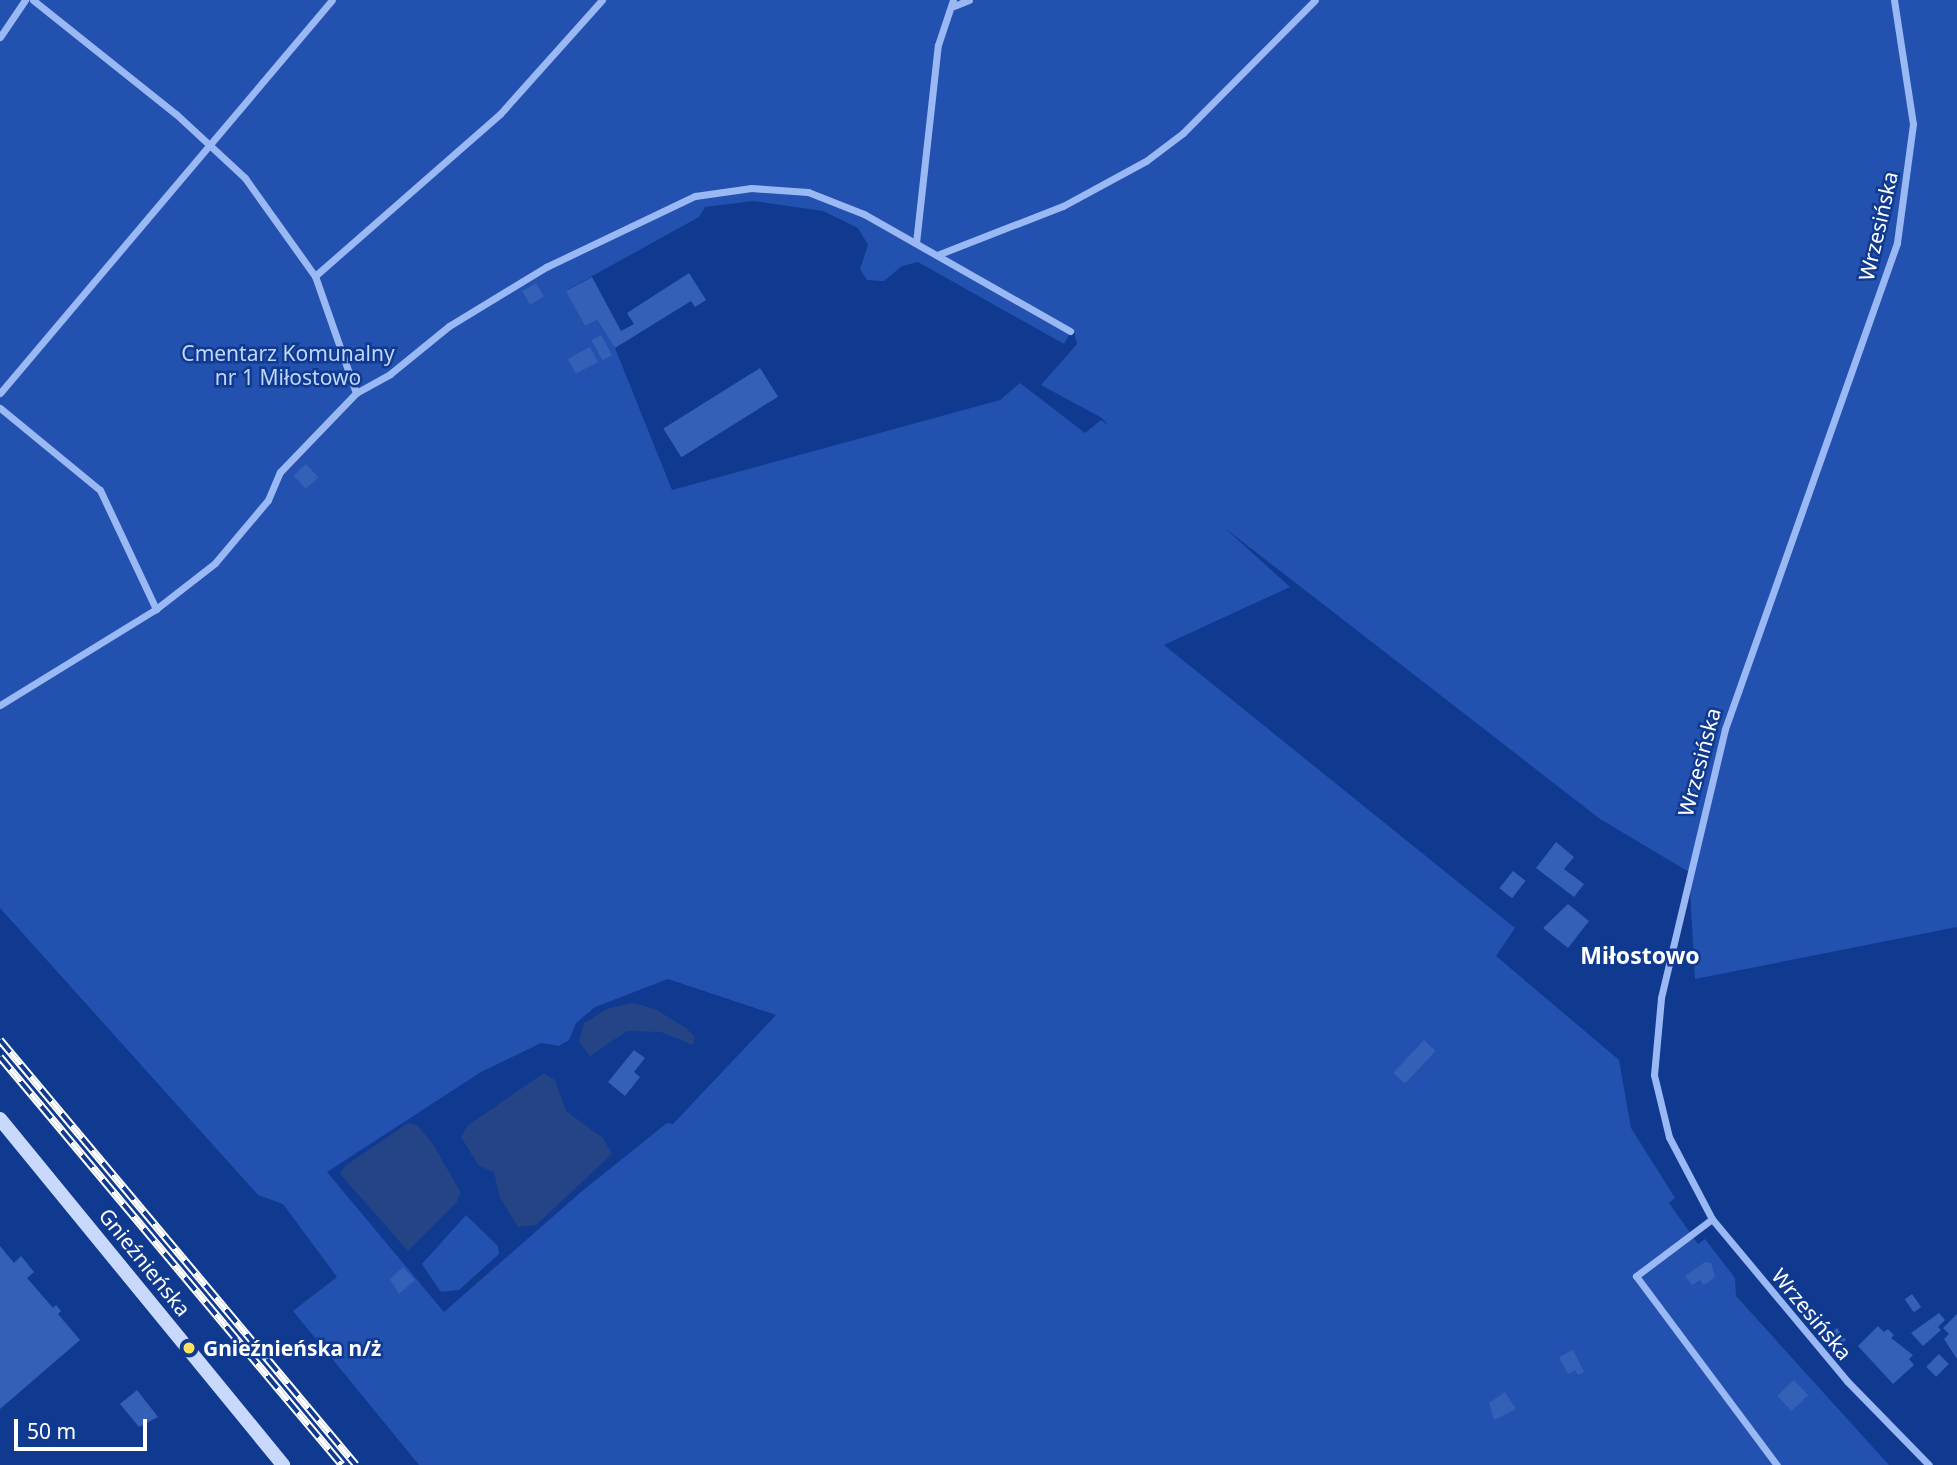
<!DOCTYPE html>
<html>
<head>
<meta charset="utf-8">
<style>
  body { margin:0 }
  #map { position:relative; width:1957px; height:1465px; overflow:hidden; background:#103a8f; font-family:"Noto Sans",sans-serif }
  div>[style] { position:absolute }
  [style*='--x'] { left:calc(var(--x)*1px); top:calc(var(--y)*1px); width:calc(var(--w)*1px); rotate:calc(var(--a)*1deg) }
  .green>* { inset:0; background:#2251af }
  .water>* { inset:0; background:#254485 }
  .building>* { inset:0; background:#3460b7; transform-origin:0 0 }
  .street>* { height:7px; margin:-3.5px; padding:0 3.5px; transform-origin:3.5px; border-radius:3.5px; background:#9ab8f3 }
  .secondary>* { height:14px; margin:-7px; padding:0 7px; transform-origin:7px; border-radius:7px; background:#c9d9fd }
  .rail>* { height:8px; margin-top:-4px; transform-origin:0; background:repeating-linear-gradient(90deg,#103a8f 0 16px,#fff 0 32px); box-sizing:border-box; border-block:2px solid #fff }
  .dots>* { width:19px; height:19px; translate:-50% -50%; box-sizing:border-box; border:4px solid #103a8f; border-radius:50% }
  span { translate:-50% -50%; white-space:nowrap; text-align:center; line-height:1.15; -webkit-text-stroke:5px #103a8f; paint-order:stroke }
  .street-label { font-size:21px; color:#fff }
  .park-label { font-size:21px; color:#c1d6fd }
  .poi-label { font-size:21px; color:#fff; font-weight:700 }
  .left { translate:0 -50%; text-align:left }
  .neighbourhood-label { font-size:23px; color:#fff; font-weight:700 }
  .scale { position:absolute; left:14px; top:1419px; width:133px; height:32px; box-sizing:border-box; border:4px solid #fff; border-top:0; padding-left:9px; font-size:21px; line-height:24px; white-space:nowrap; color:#fff; -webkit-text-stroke:5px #103a8f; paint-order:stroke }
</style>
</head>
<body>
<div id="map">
  <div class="green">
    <i style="clip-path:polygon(evenodd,0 0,1957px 0,1957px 927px,1695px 979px,1689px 872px,1600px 819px,1226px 529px,1290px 587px,1164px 645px,1515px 928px,1496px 956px,1619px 1060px,1631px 1128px,1675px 1198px,1669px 1203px,1698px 1244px,1705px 1239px,1735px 1278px,1736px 1296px,1889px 1465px,419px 1465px,293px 1311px,337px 1277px,283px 1204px,258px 1195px,0 908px,0 0,753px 201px,823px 211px,858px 228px,868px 245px,860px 269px,867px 280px,884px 281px,902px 266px,918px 262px,1064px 344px,1073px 328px,1077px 344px,1041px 385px,1102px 418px,1108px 425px,1101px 420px,1085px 433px,1020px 383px,1000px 400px,672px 490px,615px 348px,597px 320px,585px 326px,567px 290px,699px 217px,705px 207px,753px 201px,0 0,668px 979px,776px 1015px,673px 1124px,667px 1123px,581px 1192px,444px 1312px,327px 1172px,481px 1072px,541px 1043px,559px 1046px,569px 1040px,576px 1023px,595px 1007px,668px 979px)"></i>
    <i style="clip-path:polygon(466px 1215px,498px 1246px,499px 1254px,459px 1290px,441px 1292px,422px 1264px)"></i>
  </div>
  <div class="water">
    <i style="clip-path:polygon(633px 1003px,655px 1009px,686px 1028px,695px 1037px,693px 1045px,661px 1032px,627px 1031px,590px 1056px,579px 1042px,584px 1023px,609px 1008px)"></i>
    <i style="clip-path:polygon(544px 1073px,555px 1080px,566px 1111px,603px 1138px,612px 1154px,536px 1225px,518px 1227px,500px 1198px,494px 1172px,479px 1166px,461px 1137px,467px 1126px)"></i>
    <i style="clip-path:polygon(408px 1123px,417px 1125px,433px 1144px,461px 1193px,456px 1203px,408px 1251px,340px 1174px,345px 1166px)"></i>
  </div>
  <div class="building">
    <i style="clip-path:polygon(689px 273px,706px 300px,695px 307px,691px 301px,615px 348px,597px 320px,585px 326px,566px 291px,592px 277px,621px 331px,634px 324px,627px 313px)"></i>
    <i style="left:536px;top:283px;width:16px;height:16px;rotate:60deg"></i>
    <i style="left:601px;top:335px;width:23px;height:11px;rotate:61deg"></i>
    <i style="left:590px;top:347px;width:17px;height:25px;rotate:62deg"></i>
    <i style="left:760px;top:368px;width:34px;height:114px;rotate:58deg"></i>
    <i style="left:306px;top:464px;width:18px;height:17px;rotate:47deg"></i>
    <i style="clip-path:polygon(1556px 842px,1574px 857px,1564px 869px,1584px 884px,1574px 897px,1536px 868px)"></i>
    <i style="left:1513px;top:871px;width:16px;height:22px;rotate:38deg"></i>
    <i style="clip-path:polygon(1568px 904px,1589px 921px,1568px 948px,1543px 928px)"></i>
    <i style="left:1424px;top:1040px;width:16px;height:45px;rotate:43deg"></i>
    <i style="clip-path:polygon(634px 1050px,645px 1058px,634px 1072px,640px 1077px,625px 1096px,608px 1082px)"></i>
    <i style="clip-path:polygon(0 1246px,14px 1263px,21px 1256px,34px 1272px,27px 1278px,53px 1308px,56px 1305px,61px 1311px,58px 1314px,80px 1340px,0 1409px)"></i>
    <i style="clip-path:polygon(1705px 1262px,1711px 1263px,1715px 1277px,1704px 1285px,1700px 1280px,1692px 1285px,1685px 1276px)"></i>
    <i style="clip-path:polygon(403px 1267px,415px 1280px,399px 1294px,390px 1279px)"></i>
    <i style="left:1912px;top:1294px;width:16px;height:9px;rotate:55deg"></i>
    <i style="clip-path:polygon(1939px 1313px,1945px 1320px,1938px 1327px,1941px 1330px,1923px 1346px,1911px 1333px)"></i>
    <i style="clip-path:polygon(1957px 1314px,1957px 1359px,1944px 1339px,1949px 1334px,1943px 1328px)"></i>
    <i style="clip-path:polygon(1878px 1326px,1884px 1332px,1888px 1329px,1894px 1335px,1891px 1338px,1913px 1355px,1909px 1359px,1914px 1365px,1893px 1384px,1858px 1346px)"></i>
    <i style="left:1837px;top:1328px;width:15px;height:9px;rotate:53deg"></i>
    <i style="clip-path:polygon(1573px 1350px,1584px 1372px,1578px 1375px,1575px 1370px,1568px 1374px,1559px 1357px)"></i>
    <i style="left:1939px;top:1354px;width:14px;height:18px;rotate:45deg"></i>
    <i style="left:1794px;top:1380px;width:21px;height:23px;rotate:47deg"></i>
    <i style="clip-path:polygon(137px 1390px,158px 1417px,139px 1427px,120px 1404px)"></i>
    <i style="clip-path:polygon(1505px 1392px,1516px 1409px,1494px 1420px,1489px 1403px)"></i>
  </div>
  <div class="street">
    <i style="--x:33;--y:0;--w:183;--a:38.6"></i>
    <i style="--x:176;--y:114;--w:94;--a:42.8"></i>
    <i style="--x:245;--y:178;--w:120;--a:54.5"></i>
    <i style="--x:1894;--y:0;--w:125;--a:81.3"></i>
    <i style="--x:1913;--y:124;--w:120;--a:97.7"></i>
    <i style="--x:1897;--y:243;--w:516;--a:109.49"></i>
    <i style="--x:1725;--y:729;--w:277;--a:103.4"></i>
    <i style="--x:1661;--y:998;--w:77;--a:95.2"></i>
    <i style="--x:1654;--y:1075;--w:64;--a:76.4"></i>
    <i style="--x:1669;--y:1137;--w:93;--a:62.3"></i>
    <i style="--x:1712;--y:1219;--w:211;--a:50.2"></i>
    <i style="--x:1847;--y:1381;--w:117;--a:45.7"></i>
    <i style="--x:954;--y:6;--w:16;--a:-22"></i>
    <i style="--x:0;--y:37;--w:45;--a:-56"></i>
    <i style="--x:916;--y:243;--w:199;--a:-83.7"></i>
    <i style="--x:938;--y:45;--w:47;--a:-71.6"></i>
    <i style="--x:937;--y:255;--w:135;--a:-21.3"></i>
    <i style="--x:1063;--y:206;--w:94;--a:-28.5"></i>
    <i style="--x:1146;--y:161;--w:46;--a:-37.1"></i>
    <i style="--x:1183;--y:133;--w:187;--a:-45.2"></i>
    <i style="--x:0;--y:393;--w:514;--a:-49.81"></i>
    <i style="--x:356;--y:393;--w:124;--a:-109.3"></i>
    <i style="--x:315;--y:276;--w:246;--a:-41.2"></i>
    <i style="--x:500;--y:114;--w:153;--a:-48.2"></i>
    <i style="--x:0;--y:408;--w:129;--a:39.4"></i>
    <i style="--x:100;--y:490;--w:132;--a:64.8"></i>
    <i style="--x:0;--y:705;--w:183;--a:-31.6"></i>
    <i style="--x:156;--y:609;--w:75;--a:-37.9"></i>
    <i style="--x:215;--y:563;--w:82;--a:-49.9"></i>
    <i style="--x:268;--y:500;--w:30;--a:-67"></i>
    <i style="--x:280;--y:472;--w:110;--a:-46.1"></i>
    <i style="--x:356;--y:393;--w:39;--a:-29"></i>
    <i style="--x:390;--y:374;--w:76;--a:-39.1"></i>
    <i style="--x:449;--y:326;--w:114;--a:-31.3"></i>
    <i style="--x:546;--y:267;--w:165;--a:-25.5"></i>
    <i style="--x:695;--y:196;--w:57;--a:-8.1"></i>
    <i style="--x:751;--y:188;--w:57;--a:4"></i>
    <i style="--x:808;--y:192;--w:60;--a:21.4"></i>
    <i style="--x:864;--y:214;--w:237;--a:29.6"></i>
    <i style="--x:1712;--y:1219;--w:95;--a:143.1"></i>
    <i style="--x:1636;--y:1276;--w:236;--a:53.3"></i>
  </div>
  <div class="secondary">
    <i style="--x:0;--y:1119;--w:447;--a:50.7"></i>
  </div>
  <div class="rail">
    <i style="--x:0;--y:1040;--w:554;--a:50.05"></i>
    <i style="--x:0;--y:1057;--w:532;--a:50.03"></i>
  </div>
  <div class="dots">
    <i style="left:189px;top:1348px;background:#ffe25b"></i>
  </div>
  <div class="street-label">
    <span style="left:1878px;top:226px;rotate:-77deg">Wrzesińska</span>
    <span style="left:1699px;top:762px;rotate:-75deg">Wrzesińska</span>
    <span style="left:145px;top:1262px;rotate:51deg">Gnieźnieńska</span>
    <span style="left:1812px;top:1314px;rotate:50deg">Wrzesińska</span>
  </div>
  <div class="park-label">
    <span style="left:288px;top:365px">Cmentarz Komunalny<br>nr 1 Miłostowo</span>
  </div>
  <div class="poi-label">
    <span class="left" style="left:203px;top:1348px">Gnieźnieńska n/ż</span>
  </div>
  <div class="neighbourhood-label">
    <span style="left:1640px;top:955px">Miłostowo</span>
  </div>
  <div class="scale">50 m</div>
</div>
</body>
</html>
